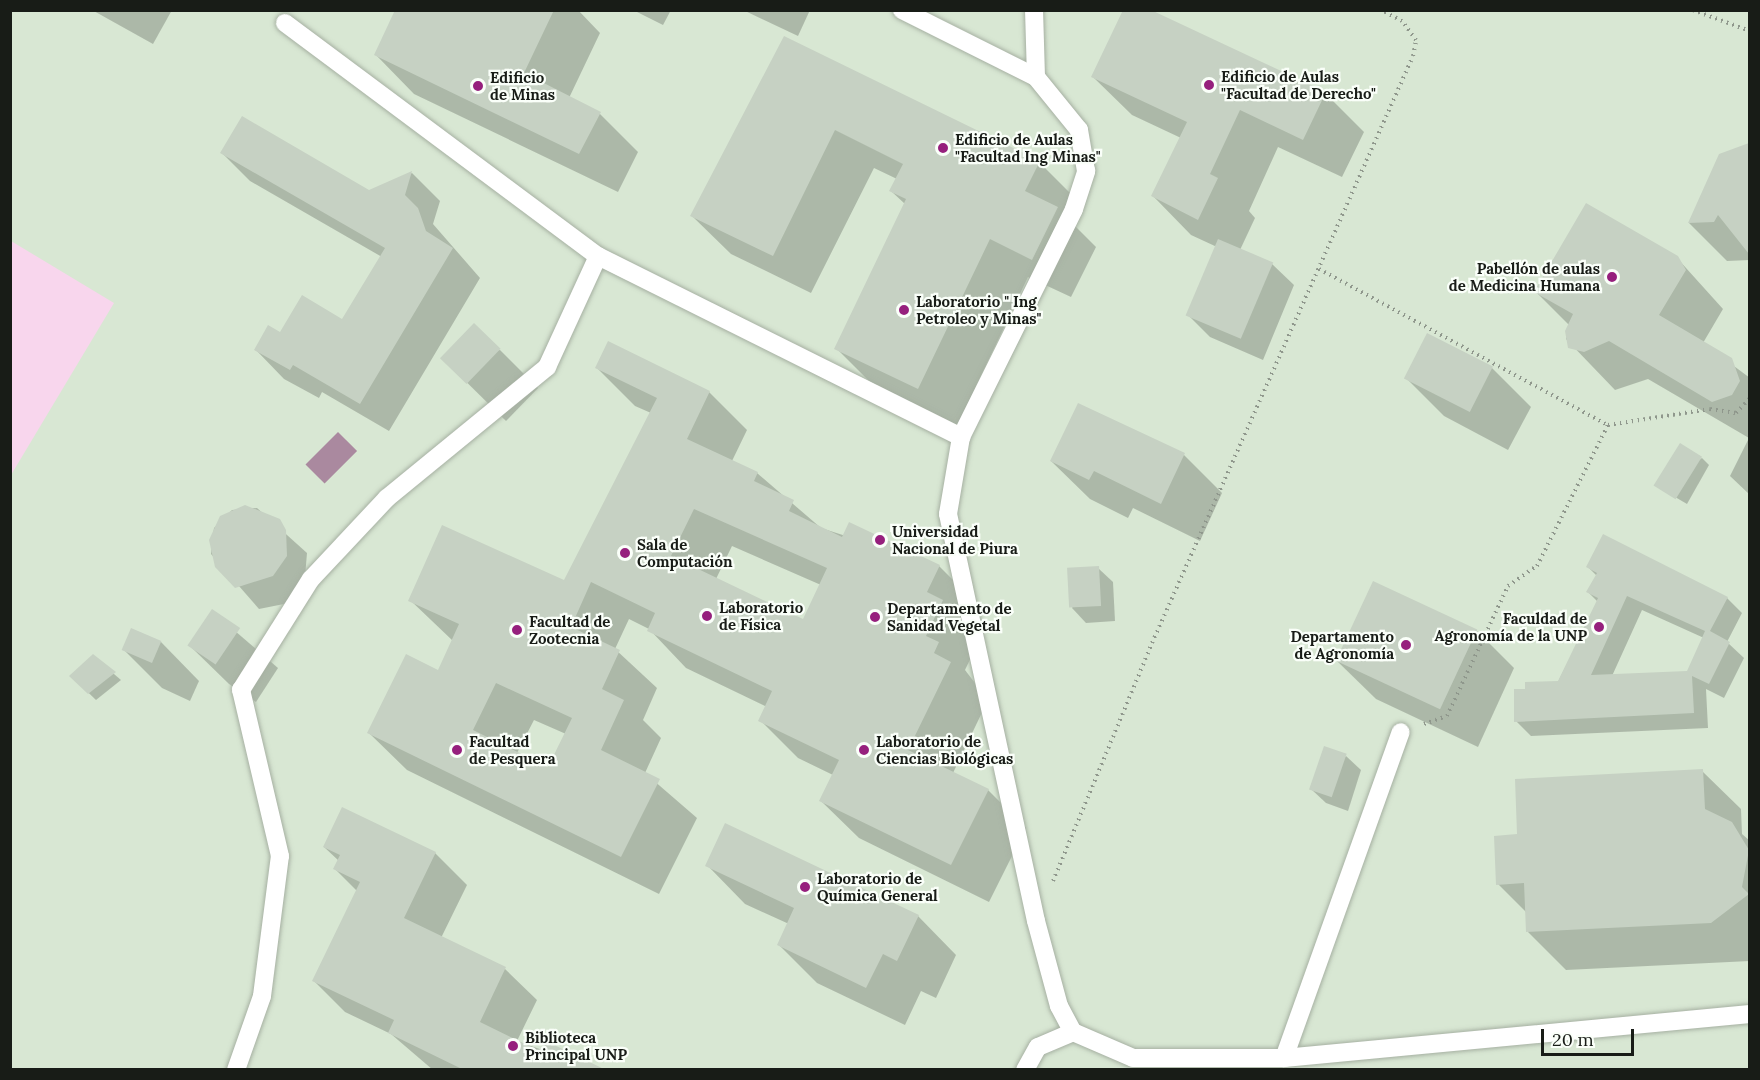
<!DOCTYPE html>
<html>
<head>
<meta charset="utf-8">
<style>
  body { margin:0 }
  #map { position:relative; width:1760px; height:1080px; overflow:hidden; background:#e9f4e5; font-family:Lora,serif }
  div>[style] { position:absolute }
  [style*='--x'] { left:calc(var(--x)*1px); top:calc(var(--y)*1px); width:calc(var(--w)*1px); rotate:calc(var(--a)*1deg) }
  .built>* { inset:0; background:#d8e7d3; transform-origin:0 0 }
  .green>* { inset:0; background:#f8d6ed }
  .water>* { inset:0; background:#aa899f; transform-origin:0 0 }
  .shadow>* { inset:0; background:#0003 }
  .building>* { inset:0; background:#c6d1c3; transform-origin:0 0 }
  .path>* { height:4px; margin-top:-2px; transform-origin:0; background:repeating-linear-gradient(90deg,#8f978c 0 1.5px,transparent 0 6px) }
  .roads { filter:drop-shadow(0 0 2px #a6b0a2) drop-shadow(0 0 2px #a6b0a2) }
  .service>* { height:18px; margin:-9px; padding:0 9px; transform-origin:9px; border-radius:9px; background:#fff }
  .dots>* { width:16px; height:16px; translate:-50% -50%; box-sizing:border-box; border:3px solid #fafff9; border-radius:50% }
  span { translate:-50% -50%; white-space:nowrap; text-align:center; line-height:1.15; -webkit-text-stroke:4.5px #fafff9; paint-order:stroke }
  .poi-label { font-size:15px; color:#181c17; font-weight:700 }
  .left { translate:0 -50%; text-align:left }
  .right { translate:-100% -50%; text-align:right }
  .frame { position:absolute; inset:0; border:12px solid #181c17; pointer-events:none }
  .scale { position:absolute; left:1541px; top:1029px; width:93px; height:27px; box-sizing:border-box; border:3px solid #181c17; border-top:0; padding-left:8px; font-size:18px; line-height:21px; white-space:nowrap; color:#181c17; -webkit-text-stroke:4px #fafff9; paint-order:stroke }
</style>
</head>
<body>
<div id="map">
  <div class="built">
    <i style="left:11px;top:11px;width:1738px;height:1058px"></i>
  </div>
  <div class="green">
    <i style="clip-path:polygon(11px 241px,114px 303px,11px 475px)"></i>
  </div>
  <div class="water">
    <i style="left:338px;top:432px;width:27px;height:46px;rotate:45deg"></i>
  </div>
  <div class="shadow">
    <i style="clip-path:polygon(92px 10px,172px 10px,153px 44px)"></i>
    <i style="clip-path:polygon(397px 10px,578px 10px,600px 33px,569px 98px,600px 114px,638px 152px,618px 192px,414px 94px,376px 55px)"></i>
    <i style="clip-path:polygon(633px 10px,671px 10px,663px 25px)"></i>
    <i style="clip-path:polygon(743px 10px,810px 10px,798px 36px)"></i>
    <i style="clip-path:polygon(1148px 10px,1325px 93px,1364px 132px,1342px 177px,1278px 147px,1249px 211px,1255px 218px,1240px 250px,1272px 264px,1294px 285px,1263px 360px,1210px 337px,1188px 315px,1217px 247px,1191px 235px,1153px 196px,1181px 138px,1132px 115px,1093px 77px)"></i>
    <i style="clip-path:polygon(785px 38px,1039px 162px,1077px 200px,1068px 219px,1096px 247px,1071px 297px,1028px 277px,957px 426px,875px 387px,836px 348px,905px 204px,891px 191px,897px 179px,874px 168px,811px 293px,731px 254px,692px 216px)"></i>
    <i style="clip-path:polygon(1747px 146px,1750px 260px,1727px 261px,1689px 223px)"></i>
    <i style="clip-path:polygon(222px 153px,369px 192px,412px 173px,440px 201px,433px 224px,480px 278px,389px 431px,322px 392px,319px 398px,284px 379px,256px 350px,281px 334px,343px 321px,382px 257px,250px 181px)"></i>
    <i style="clip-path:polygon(1677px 258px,1723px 309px,1703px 343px,1750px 378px,1750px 495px,1730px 476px,1749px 438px,1648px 379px,1615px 390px,1566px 339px,1570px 326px,1535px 291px)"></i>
    <i style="clip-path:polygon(500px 350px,538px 388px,506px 421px,442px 358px)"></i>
    <i style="clip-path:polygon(evenodd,597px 368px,709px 392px,747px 430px,732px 461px,757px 473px,821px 528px,939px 566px,977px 604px,980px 639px,965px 670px,988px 700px,953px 773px,988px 790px,1026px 828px,989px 902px,859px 838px,821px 801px,833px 775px,798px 758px,760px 720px,767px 707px,686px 668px,649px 629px,629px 619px,615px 649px,657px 688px,643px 720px,661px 738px,645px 773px,697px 818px,659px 894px,407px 770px,369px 733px,439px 672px,453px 641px,410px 600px,565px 582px,651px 413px,635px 406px,597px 368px,732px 546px,821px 585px,804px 621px,716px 579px,732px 546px,597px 368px,534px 720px,566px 734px,548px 769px,517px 753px,534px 720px)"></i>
    <i style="clip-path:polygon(1492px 368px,1531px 407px,1508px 450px,1444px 416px,1405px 377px)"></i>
    <i style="clip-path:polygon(1184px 455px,1222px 493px,1200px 541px,1133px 508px,1128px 518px,1090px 499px,1051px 461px)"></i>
    <i style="clip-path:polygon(1702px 458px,1709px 465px,1687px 504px,1658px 487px)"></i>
    <i style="clip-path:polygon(257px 508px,307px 553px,304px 589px,284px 604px,259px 609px,211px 554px,214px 528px,232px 510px)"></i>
    <i style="clip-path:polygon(evenodd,1588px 567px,1727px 598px,1742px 613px,1727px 642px,1744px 658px,1724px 698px,1706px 689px,1708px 728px,1531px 736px,1516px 721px,1527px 691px,1558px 682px,1598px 602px,1588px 592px,1597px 576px,1588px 567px,1642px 610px,1704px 638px,1688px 673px,1612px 676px,1642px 610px)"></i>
    <i style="clip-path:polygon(1098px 568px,1113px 582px,1115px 621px,1086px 623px,1072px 608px)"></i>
    <i style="clip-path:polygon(213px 612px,278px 668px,256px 702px,229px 684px,190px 646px)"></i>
    <i style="clip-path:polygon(132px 630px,161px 642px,199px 681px,190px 701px,162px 688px,123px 649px)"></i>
    <i style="clip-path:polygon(1476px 630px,1514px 668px,1478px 747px,1376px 699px,1337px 661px)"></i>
    <i style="clip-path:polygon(93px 656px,121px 680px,96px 700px,71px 676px)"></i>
    <i style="clip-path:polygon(1346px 756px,1361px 770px,1348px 811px,1326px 803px,1311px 789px)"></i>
    <i style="clip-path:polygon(1702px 771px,1741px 809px,1742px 834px,1750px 841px,1750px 961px,1566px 970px,1528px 932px,1527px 913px,1498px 884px,1519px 835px)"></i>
    <i style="clip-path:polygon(324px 847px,435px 853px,467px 885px,441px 938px,505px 969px,537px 1000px,517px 1041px,599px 1070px,433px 1070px,391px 1034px,345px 1012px,314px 981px,357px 891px,335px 869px,339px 861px)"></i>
    <i style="clip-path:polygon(707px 865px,918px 916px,956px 955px,936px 998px,921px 991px,905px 1025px,817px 983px,779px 945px,789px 924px,745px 904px)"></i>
  </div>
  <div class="building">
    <i style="clip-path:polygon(395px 10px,554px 10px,524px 73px,601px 112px,579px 154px,374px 55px)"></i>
    <i style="clip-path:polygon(1123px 10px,1151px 10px,1326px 92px,1303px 140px,1240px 110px,1210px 174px,1218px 178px,1198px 220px,1151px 196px,1187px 122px,1091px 77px)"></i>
    <i style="clip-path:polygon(784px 36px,1040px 161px,1025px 191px,1058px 207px,1032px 260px,990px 239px,918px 389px,834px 349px,906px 199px,889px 191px,903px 164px,835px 130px,773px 256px,690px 216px)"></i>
    <i style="clip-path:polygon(242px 116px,369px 190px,412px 171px,405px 195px,418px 208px,426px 231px,453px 248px,360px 404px,293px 365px,290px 370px,254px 350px,268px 325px,280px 332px,302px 295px,342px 319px,385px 248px,220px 153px)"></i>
    <i style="clip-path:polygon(1749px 143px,1749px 254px,1718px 215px,1714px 222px,1688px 223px,1719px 154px)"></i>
    <i style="clip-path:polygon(1586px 203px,1678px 256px,1686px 270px,1659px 315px,1732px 358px,1740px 381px,1732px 395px,1712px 402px,1609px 341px,1584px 352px,1568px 348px,1565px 331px,1573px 314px,1534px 292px)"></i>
    <i style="left:1218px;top:239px;width:60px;height:83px;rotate:23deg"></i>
    <i style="left:474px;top:323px;width:37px;height:49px;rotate:44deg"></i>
    <i style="left:1427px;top:333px;width:74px;height:51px;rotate:27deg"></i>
    <i style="clip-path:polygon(evenodd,608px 341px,710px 391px,687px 439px,758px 472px,754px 481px,794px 500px,789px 511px,842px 537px,849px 522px,940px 565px,927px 592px,943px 600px,926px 636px,939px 642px,934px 653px,951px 662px,908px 750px,989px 789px,951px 865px,819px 801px,839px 760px,758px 721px,772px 691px,647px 631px,655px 613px,591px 582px,571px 627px,620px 650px,602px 689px,624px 700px,601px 750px,660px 779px,621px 857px,367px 733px,406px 654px,438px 670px,459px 624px,408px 601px,442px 525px,564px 580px,657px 398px,595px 368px,608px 341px,694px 509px,827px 568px,803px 619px,671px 556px,694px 509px,608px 341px,496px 683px,572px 718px,548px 767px,473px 730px,496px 683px)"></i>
    <i style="clip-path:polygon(1078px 403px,1185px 453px,1161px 504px,1094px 471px,1089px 480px,1050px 461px)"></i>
    <i style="left:1680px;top:443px;width:26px;height:50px;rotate:32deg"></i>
    <i style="clip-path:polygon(245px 505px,280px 519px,286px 530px,287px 556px,273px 576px,235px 588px,215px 567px,209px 540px,220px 516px)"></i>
    <i style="clip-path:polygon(evenodd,1603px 534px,1728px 597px,1710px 631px,1730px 642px,1709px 684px,1692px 676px,1694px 713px,1514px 722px,1514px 689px,1525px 689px,1525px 682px,1558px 681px,1598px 598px,1586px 592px,1597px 573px,1586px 567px,1603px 534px,1627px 596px,1705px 631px,1687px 671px,1591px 675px,1627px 596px)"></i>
    <i style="left:1099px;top:566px;width:40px;height:32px;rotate:87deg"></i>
    <i style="left:1373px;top:581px;width:115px;height:88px;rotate:25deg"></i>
    <i style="left:212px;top:609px;width:34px;height:44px;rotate:34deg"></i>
    <i style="left:131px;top:628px;width:33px;height:24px;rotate:23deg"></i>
    <i style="clip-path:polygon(93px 654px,116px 672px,88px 694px,69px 676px)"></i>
    <i style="left:1324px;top:746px;width:24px;height:46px;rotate:19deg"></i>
    <i style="clip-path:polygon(1703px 769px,1705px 809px,1732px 822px,1749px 850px,1742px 887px,1749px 894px,1711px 923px,1526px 932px,1524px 883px,1496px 885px,1494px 836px,1517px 834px,1515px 779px)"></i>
    <i style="clip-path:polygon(342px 807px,436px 852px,404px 918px,506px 967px,480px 1022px,541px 1052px,546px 1041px,606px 1070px,464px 1070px,388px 1033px,394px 1020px,312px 981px,360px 882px,333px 869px,340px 855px,323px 847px)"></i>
    <i style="clip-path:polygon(725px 823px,919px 915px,897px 961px,883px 954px,866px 988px,777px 945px,794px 908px,705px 866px)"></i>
  </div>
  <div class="path">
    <i style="--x:1693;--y:10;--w:61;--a:20.2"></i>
    <i style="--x:1319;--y:269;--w:328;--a:28.4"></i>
    <i style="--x:1424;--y:724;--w:24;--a:-19"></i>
    <i style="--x:1447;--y:716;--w:144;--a:-64.9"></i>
    <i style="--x:1508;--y:586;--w:35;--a:-35"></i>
    <i style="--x:1537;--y:566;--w:158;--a:-63.3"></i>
    <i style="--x:1608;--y:425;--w:103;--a:-8.9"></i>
    <i style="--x:1710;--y:409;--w:26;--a:9"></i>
    <i style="--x:1736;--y:413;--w:21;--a:-47"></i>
    <i style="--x:1053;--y:881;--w:258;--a:-67.4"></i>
    <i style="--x:1152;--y:643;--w:642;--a:-66.03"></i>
    <i style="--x:1413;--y:56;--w:16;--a:-79"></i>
    <i style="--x:1416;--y:40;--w:24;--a:-126"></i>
    <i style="--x:1402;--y:21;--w:24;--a:-152"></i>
  </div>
  <div class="roads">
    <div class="service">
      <i style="--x:902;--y:10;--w:150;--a:26.6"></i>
      <i style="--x:285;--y:23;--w:390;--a:36.7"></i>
      <i style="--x:598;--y:256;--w:406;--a:26.5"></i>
      <i style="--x:961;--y:437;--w:254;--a:-63.6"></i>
      <i style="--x:1074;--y:209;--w:40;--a:-72"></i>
      <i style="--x:1086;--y:171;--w:42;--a:-99.7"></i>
      <i style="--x:1079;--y:130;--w:68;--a:-129.1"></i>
      <i style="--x:1036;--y:77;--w:67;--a:-91.7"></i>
      <i style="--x:961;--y:437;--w:78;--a:99.6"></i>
      <i style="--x:948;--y:514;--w:416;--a:77.8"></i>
      <i style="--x:1036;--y:921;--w:88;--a:74.9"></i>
      <i style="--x:1059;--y:1006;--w:30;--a:62"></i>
      <i style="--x:1073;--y:1032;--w:65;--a:23.4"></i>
      <i style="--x:1133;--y:1058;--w:151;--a:0"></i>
      <i style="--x:1284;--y:1058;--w:468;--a:-5.4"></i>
      <i style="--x:1284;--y:1058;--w:346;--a:-70.3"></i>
      <i style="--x:236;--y:1070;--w:78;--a:-70.6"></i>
      <i style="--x:262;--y:996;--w:141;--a:-82.7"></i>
      <i style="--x:280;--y:856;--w:171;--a:-103.2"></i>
      <i style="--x:241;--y:690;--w:131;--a:-57.8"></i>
      <i style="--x:311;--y:579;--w:111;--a:-46.8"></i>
      <i style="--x:387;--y:498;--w:207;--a:-39.3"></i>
      <i style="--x:547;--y:367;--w:122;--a:-65.3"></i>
      <i style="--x:1025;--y:1070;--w:26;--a:-61"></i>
      <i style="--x:1038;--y:1047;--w:38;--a:-23"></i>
    </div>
  </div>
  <div class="dots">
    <i style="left:1209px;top:85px;background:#96207d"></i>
    <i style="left:478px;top:86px;background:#96207d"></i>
    <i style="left:943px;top:148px;background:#96207d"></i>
    <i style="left:1612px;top:277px;background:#96207d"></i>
    <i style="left:904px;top:310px;background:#96207d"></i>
    <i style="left:880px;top:540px;background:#96207d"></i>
    <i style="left:625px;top:553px;background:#96207d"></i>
    <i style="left:707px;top:616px;background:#96207d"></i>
    <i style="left:875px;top:617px;background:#96207d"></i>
    <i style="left:1599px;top:627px;background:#96207d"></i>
    <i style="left:517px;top:630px;background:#96207d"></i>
    <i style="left:1406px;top:645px;background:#96207d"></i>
    <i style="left:457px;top:750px;background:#96207d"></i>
    <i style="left:864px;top:750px;background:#96207d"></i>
    <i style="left:805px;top:887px;background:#96207d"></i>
    <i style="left:513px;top:1046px;background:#96207d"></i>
  </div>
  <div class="poi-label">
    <span class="left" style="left:1221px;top:85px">Edificio de Aulas<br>"Facultad de Derecho"</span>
    <span class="left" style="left:490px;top:86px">Edificio<br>de Minas</span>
    <span class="left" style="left:955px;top:148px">Edificio de Aulas<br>"Facultad Ing Minas"</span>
    <span class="right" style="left:1600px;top:277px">Pabellón de aulas<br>de Medicina Humana</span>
    <span class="left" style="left:916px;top:310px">Laboratorio " Ing<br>Petroleo y Minas"</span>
    <span class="left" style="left:892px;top:540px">Universidad<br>Nacional de Piura</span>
    <span class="left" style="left:637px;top:553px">Sala de<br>Computación</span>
    <span class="left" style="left:719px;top:616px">Laboratorio<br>de Física</span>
    <span class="left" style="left:887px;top:617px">Departamento de<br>Sanidad Vegetal</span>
    <span class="right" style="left:1587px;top:627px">Faculdad de<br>Agronomía de la UNP</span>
    <span class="left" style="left:529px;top:630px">Facultad de<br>Zootecnia</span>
    <span class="right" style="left:1394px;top:645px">Departamento<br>de Agronomía</span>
    <span class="left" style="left:469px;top:750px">Facultad<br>de Pesquera</span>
    <span class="left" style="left:876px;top:750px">Laboratorio de<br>Ciencias Biológicas</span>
    <span class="left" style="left:817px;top:887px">Laboratorio de<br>Química General</span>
    <span class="left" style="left:525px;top:1046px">Biblioteca<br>Principal UNP</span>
  </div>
  <div class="frame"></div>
  <div class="scale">20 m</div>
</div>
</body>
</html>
